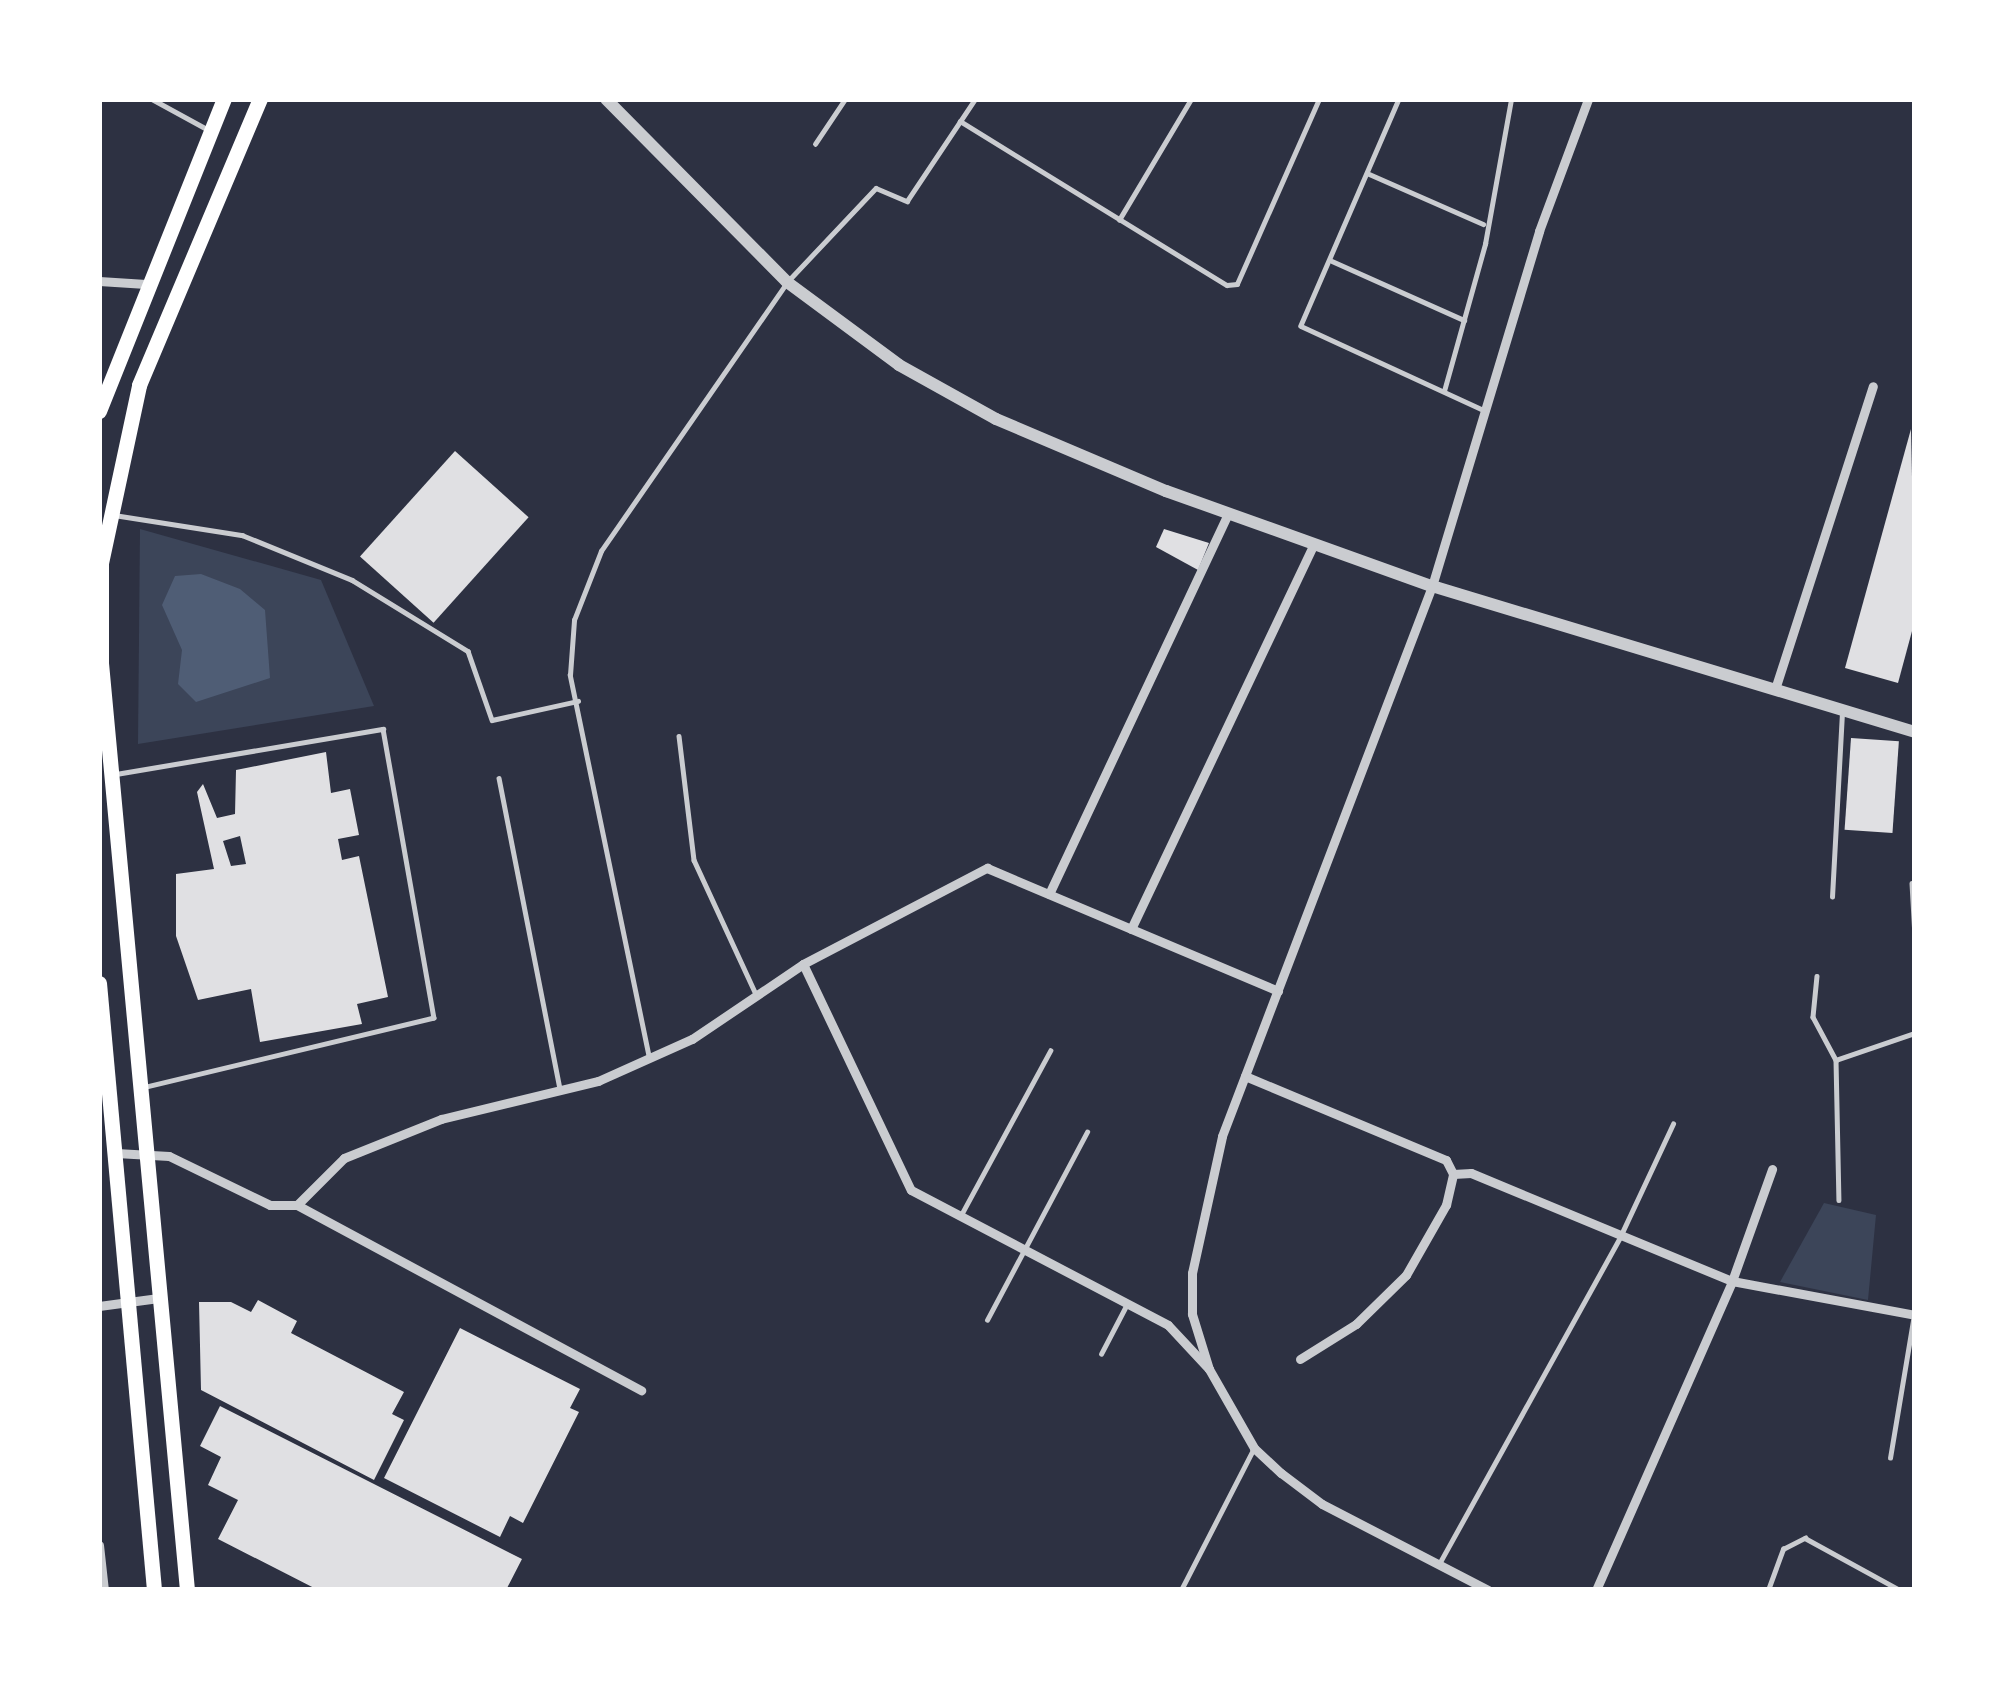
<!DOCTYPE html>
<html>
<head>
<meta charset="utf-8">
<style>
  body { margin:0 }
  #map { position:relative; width:2014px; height:1689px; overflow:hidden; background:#2d3142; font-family:"Open Sans",sans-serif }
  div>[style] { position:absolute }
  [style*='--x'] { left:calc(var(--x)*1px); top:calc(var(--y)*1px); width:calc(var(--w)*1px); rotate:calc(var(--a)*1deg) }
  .green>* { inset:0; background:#3c4559 }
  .water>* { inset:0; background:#4f5d75 }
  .building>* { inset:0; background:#e0e0e3; transform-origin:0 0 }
  .service>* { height:4.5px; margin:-2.25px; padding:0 2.25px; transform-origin:2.25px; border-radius:2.25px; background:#caccd0 }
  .minor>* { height:9px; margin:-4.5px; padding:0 4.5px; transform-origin:4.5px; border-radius:4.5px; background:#caccd0 }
  .tertiary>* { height:12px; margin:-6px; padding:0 6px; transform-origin:6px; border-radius:6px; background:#caccd0 }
  .primary>* { height:15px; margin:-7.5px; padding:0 7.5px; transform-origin:7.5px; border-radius:7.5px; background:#fff }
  span { translate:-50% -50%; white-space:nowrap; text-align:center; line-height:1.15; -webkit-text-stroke:12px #fff; paint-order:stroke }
  .frame { position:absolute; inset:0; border:102px solid #fff; pointer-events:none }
</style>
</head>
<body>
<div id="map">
  <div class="green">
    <i style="clip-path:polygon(140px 529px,321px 580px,374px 706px,138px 744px)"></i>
    <i style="clip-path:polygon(1824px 1203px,1876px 1215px,1868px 1300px,1780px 1282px)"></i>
  </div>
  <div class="water">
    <i style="clip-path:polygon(201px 574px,240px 589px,265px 610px,270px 678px,196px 702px,178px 684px,182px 650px,162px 605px,175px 576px)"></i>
  </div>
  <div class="building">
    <i style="clip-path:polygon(1911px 429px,1915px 620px,1898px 683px,1845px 668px)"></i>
    <i style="left:455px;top:451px;width:99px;height:142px;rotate:42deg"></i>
    <i style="clip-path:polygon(1164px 529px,1209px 543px,1198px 570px,1156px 547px)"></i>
    <i style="left:1851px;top:738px;width:48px;height:92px;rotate:4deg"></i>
    <i style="clip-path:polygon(evenodd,326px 752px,331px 793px,350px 789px,359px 835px,338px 839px,342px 860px,359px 856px,388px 997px,357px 1004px,362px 1024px,260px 1042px,251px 989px,198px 1000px,176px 936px,176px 874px,214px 869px,197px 792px,203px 784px,217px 818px,235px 814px,236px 770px,326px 752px,240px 836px,246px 864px,231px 866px,223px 841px,240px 836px)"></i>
    <i style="clip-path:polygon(258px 1300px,297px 1321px,291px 1333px,404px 1392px,392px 1414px,404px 1420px,374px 1480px,201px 1390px,199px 1302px,231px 1302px,251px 1312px)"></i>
    <i style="clip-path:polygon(460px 1328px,580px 1389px,570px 1408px,579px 1412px,523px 1523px,510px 1516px,500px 1537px,384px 1478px)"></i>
    <i style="clip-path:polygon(220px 1406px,522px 1559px,506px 1590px,318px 1590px,218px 1539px,238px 1500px,208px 1485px,221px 1457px,200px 1446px)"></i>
  </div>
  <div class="service">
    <i style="--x:152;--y:99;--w:60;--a:28.7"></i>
    <i style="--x:1399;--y:99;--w:247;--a:113.4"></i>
    <i style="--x:1301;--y:326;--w:201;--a:24.7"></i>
    <i style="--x:960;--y:121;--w:313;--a:31.6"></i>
    <i style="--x:1227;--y:285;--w:10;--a:-6"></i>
    <i style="--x:1237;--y:284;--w:202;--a:-66.1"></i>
    <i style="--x:815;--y:144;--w:54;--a:-56.3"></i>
    <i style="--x:1367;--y:173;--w:127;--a:23.7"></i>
    <i style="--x:1119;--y:220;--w:141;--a:-59.2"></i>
    <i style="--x:1332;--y:261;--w:145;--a:24.1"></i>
    <i style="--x:1444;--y:391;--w:153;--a:-74.4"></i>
    <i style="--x:1485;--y:244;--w:147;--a:-79.8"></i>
    <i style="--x:114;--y:515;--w:130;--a:8.9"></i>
    <i style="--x:242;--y:535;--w:119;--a:22.2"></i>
    <i style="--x:352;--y:580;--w:136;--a:31.5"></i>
    <i style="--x:468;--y:651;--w:73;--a:70.8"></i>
    <i style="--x:492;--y:720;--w:88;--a:-12.5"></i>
    <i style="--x:679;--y:736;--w:125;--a:83.1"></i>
    <i style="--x:694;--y:860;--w:145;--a:65.2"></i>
    <i style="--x:116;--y:774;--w:271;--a:-9.6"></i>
    <i style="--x:383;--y:729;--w:293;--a:80"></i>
    <i style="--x:434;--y:1018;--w:299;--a:166.5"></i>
    <i style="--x:499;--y:778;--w:318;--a:78.9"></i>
    <i style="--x:1912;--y:883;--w:53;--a:86.8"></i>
    <i style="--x:1832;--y:897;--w:186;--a:-86.9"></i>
    <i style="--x:1817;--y:976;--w:41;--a:95.6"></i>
    <i style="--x:1813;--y:1017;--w:49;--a:61.9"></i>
    <i style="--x:1836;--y:1060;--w:140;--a:88.8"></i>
    <i style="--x:649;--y:1058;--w:391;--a:-101.7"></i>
    <i style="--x:570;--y:675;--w:55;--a:-85.8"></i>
    <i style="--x:574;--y:620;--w:74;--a:-68.6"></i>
    <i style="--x:601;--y:551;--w:327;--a:-55.3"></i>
    <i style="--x:787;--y:282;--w:129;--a:-46.6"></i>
    <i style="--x:876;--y:188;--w:34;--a:23"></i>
    <i style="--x:907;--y:201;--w:123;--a:-56.3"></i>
    <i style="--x:1836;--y:1060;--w:83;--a:-18.9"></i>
    <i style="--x:961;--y:1215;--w:187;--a:-61.5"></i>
    <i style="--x:987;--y:1320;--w:213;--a:-62"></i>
    <i style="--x:1101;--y:1354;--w:56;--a:-62.5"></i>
    <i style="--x:1890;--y:1458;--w:151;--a:-80.5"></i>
    <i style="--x:1439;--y:1564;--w:374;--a:-61"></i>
    <i style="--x:1620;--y:1237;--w:125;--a:-64.9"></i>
    <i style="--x:1181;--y:1590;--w:160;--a:-62.8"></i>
    <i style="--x:1768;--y:1590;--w:44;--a:-69.9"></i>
    <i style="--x:1783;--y:1549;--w:25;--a:-27"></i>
    <i style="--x:1805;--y:1538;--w:108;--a:28.7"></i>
  </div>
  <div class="minor">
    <i style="--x:99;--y:281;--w:47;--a:3.7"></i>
    <i style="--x:1776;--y:686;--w:315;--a:-72.1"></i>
    <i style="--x:1049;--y:894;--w:421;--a:-64.8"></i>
    <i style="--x:1131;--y:929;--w:425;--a:-64.6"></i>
    <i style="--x:803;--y:964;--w:250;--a:64.5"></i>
    <i style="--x:911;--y:1190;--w:290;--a:27.7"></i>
    <i style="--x:1168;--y:1325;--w:60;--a:47"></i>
    <i style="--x:1209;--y:1369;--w:91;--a:60.3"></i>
    <i style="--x:1254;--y:1448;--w:37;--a:43"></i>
    <i style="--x:1281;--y:1473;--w:51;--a:37.1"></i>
    <i style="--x:1322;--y:1504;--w:187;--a:27.4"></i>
    <i style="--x:1245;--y:1076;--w:218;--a:22.7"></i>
    <i style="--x:1446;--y:1160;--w:16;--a:63"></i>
    <i style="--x:1453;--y:1174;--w:18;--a:-3"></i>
    <i style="--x:1471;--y:1173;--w:282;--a:22.5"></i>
    <i style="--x:1732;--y:1281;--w:186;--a:10.5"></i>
    <i style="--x:116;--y:1153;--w:53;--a:3.2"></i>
    <i style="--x:169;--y:1156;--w:112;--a:25.9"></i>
    <i style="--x:270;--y:1205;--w:27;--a:0"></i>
    <i style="--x:297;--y:1205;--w:66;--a:-45"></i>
    <i style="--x:344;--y:1158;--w:105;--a:-21.9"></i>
    <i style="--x:441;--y:1119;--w:162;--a:-13.6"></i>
    <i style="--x:598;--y:1081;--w:103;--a:-24.1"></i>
    <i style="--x:692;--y:1039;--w:134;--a:-34"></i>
    <i style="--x:803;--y:964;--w:208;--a:-27.6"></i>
    <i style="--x:987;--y:868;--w:316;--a:22.9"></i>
    <i style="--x:297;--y:1205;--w:391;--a:28.3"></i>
    <i style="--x:99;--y:1306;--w:60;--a:-7.7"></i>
    <i style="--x:1300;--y:1359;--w:66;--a:-32"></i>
    <i style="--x:1356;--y:1324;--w:70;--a:-44.4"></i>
    <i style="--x:1406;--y:1275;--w:81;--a:-60.3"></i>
    <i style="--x:1446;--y:1205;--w:32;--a:-77"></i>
    <i style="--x:1209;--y:1369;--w:58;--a:-107.2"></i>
    <i style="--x:1192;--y:1314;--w:41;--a:-90"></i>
    <i style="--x:1192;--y:1273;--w:140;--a:-77.6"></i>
    <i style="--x:1222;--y:1136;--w:589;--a:-69.1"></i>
    <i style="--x:1432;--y:586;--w:371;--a:-73.2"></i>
    <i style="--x:1539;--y:231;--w:141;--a:-69.6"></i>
    <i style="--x:99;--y:1545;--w:45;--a:83.7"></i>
    <i style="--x:1596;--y:1590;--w:338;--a:-66.2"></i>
    <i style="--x:1732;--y:1281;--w:119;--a:-70.3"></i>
  </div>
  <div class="tertiary">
    <i style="--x:606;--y:99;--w:257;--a:45.3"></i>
    <i style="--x:787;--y:282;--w:139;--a:36.5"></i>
    <i style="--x:899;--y:365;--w:111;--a:29.1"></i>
    <i style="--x:996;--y:419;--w:185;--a:23"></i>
    <i style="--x:1166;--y:491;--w:282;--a:19.7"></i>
    <i style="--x:1432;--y:586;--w:505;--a:16.82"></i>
  </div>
  <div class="primary">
    <i style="--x:99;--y:411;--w:336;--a:-68.2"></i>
    <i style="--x:99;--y:983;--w:609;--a:84.82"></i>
    <i style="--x:187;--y:1590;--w:931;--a:-95.3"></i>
    <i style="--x:101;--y:663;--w:100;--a:-90"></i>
    <i style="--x:101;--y:563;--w:182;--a:-77.9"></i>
    <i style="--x:139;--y:385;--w:311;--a:-67.1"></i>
  </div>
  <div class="frame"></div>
</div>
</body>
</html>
